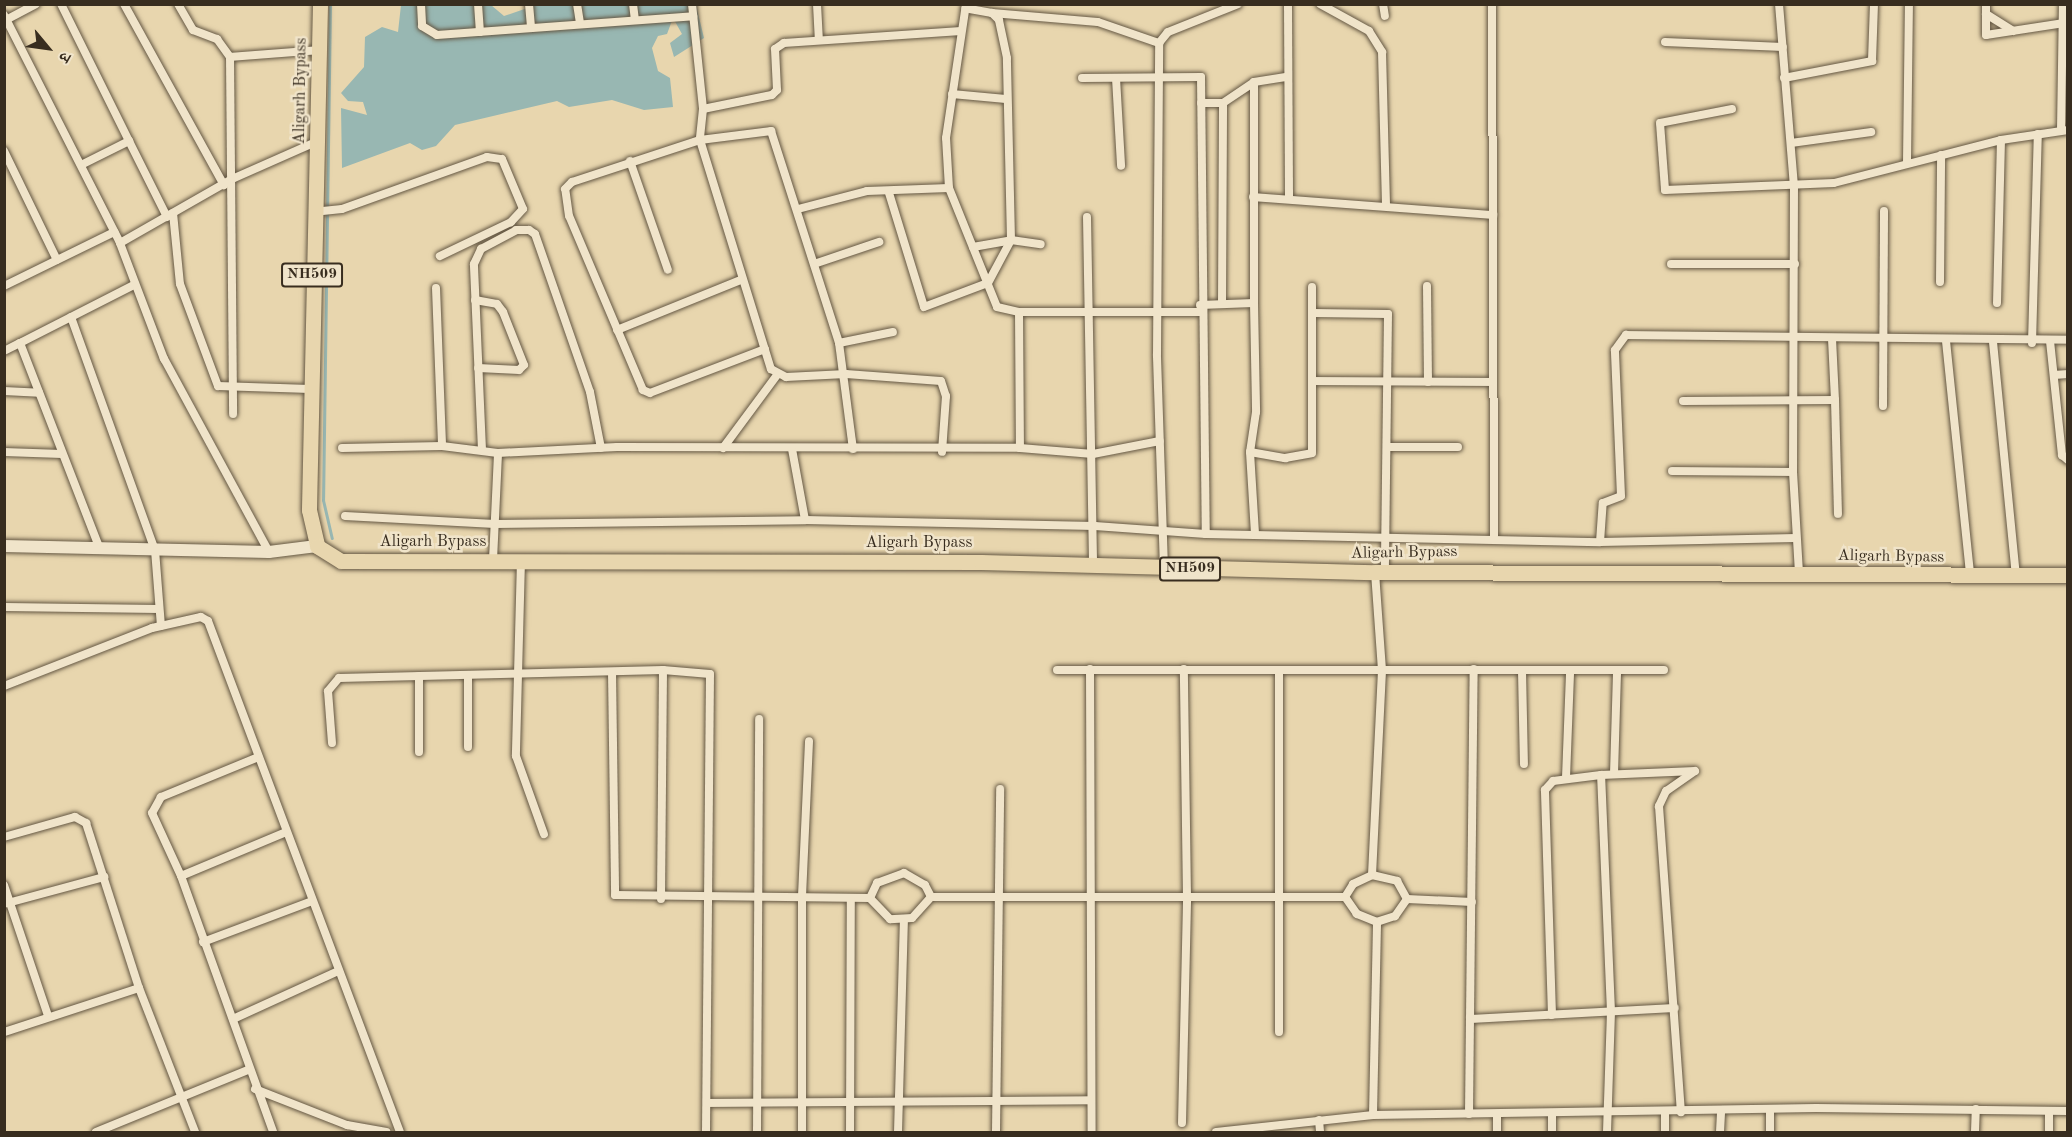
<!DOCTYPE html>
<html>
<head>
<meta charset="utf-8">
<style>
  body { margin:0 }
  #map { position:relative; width:2072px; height:1137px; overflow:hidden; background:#e8d6ae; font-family:"Old Standard TT","Noto Serif Devanagari",serif }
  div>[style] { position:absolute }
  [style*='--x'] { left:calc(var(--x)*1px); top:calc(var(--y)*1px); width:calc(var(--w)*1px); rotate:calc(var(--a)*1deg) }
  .water>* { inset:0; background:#98b7b2 }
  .stream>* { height:3px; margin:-1.5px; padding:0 1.5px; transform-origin:1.5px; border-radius:1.5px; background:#98b7b2 }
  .roads { filter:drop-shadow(0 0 2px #645743) drop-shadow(0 0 2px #645743) }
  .street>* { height:8px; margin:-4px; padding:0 4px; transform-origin:4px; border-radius:4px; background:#f0e4ca }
  .secondary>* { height:12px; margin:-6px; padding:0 6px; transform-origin:6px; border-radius:6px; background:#f0e4ca }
  .highway>* { height:15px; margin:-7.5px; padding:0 7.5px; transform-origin:7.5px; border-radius:7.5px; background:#e8d6ae }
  span { translate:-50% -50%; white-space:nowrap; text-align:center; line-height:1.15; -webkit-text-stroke:5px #f0e4ca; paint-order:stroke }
  .shield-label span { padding:2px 4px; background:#f0e4ca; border:2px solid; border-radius:4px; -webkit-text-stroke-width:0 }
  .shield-label { font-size:15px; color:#382d1f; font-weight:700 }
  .street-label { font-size:16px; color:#382d1f }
  .frame { position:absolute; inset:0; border:6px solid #382d1f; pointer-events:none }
  .north { position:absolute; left:18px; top:18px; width:60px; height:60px; -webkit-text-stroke:4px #f0e4ca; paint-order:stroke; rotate:119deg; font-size:16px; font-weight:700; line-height:24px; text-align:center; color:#382d1f }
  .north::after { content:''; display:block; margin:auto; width:21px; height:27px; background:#382d1f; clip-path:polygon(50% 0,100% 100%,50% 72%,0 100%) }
</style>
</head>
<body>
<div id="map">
  <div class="water">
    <i style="clip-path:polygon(401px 5px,491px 5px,504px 16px,536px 5px,696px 5px,704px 38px,674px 57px,670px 43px,682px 34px,673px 18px,667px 34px,658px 36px,652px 48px,658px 71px,670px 78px,673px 107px,644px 110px,612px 100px,569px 107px,557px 101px,455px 125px,436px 146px,422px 150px,410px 143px,342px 168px,341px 108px,367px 115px,363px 102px,348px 101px,341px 93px,364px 67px,365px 37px,382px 27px,398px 32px)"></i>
  </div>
  <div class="stream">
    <i style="--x:330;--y:4;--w:496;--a:90.8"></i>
    <i style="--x:323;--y:500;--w:39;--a:77"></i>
  </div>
  <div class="roads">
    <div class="street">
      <i style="--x:61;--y:4;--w:153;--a:63.6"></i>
      <i style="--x:124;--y:4;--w:207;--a:61.1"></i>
      <i style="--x:178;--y:4;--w:30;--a:60"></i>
      <i style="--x:193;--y:30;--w:26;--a:21"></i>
      <i style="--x:217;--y:39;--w:22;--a:54"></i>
      <i style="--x:230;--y:57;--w:357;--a:89.5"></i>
      <i style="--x:421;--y:4;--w:22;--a:87"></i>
      <i style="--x:422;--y:26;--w:17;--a:31"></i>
      <i style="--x:437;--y:35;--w:257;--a:-4.2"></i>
      <i style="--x:478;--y:4;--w:28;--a:86"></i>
      <i style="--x:529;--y:4;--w:24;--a:85"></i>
      <i style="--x:577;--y:4;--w:20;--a:81"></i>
      <i style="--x:633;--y:4;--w:16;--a:83"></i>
      <i style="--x:692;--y:4;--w:106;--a:84"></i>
      <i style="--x:703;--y:109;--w:31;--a:96"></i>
      <i style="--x:700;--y:140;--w:240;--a:72.8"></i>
      <i style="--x:771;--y:369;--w:17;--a:28"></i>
      <i style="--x:786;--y:377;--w:60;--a:-2.9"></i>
      <i style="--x:846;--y:374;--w:95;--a:4.2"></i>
      <i style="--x:941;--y:381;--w:16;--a:72"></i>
      <i style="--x:946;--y:396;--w:56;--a:94.1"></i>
      <i style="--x:817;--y:4;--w:35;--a:87"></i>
      <i style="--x:1288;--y:4;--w:195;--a:89.7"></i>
      <i style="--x:1320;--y:4;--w:56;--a:28.9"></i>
      <i style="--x:1369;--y:31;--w:25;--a:58"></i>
      <i style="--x:1382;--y:52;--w:153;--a:88.5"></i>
      <i style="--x:1383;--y:4;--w:12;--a:81"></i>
      <i style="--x:1492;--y:4;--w:532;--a:89.78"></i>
      <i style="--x:1779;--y:4;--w:183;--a:85.3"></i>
      <i style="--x:1794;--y:186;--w:286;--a:90.2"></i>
      <i style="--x:1793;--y:472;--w:101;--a:86.6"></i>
      <i style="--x:1986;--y:4;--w:31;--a:90"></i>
      <i style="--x:1986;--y:35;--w:79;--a:-8.7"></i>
      <i style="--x:992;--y:13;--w:106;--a:4.9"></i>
      <i style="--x:1098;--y:22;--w:65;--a:19"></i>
      <i style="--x:1986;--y:14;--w:32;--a:32"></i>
      <i style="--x:4;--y:15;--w:256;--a:63"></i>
      <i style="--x:4;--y:21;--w:36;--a:-28"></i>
      <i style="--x:1665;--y:42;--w:118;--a:2.4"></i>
      <i style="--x:230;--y:57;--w:90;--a:-4.4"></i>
      <i style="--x:1082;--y:78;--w:119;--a:-0.5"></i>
      <i style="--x:1201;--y:77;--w:457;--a:89.4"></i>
      <i style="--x:1116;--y:78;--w:88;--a:86.7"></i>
      <i style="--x:1784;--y:78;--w:90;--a:-10.9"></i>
      <i style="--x:1872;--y:61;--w:57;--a:-88"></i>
      <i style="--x:952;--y:94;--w:54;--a:5.3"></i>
      <i style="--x:1201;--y:103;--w:22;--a:0"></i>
      <i style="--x:1223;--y:103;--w:37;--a:-34"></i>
      <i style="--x:1254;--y:82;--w:32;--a:-9"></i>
      <i style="--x:703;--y:109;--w:70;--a:-11.5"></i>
      <i style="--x:772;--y:95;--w:7;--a:-45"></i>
      <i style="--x:777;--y:90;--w:41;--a:-92.8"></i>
      <i style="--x:775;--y:49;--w:11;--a:-34"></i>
      <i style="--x:784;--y:43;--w:177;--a:-3.9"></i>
      <i style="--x:1732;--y:109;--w:73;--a:169"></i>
      <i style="--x:1660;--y:123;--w:67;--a:85.7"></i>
      <i style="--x:1665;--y:190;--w:169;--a:-2.4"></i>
      <i style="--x:1834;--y:183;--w:172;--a:-14.4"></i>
      <i style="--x:2001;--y:140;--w:68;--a:-8.5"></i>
      <i style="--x:2061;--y:130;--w:125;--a:-89.1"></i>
      <i style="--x:1791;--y:143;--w:81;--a:-7.8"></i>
      <i style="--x:4;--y:151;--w:121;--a:64.1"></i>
      <i style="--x:630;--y:161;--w:115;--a:70.8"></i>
      <i style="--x:1907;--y:163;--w:159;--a:-89.3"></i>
      <i style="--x:81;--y:165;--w:54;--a:-26.6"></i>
      <i style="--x:129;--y:141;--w:85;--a:63.4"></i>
      <i style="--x:949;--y:188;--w:50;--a:-93.4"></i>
      <i style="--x:946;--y:138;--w:135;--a:-81.5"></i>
      <i style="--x:889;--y:193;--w:119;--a:72.9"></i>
      <i style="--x:924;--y:307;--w:68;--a:-20.6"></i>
      <i style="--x:988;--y:283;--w:49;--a:-61.9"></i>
      <i style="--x:1011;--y:240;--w:182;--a:-91.3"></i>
      <i style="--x:1007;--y:58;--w:39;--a:-102"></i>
      <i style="--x:999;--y:20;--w:10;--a:-135"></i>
      <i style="--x:992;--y:13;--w:27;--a:-170"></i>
      <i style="--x:1253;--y:197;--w:241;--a:4.3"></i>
      <i style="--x:798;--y:209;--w:71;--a:-14.6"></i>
      <i style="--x:867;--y:191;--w:82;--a:-2.1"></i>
      <i style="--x:949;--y:188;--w:128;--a:68"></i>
      <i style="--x:997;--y:307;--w:23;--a:13"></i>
      <i style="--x:1019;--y:312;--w:136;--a:89.6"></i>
      <i style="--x:313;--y:212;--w:29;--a:-6"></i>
      <i style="--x:342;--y:209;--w:154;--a:-19.7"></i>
      <i style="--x:487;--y:157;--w:15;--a:8"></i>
      <i style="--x:502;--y:159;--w:54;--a:67.2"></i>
      <i style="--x:523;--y:209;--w:18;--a:133"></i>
      <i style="--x:511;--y:222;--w:79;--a:154.4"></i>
      <i style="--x:173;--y:213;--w:71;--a:84.4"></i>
      <i style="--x:180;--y:284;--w:109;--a:69.6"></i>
      <i style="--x:218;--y:386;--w:92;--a:1.9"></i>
      <i style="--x:1087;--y:217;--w:350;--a:89"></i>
      <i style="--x:973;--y:247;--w:39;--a:-10"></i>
      <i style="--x:1011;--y:240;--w:30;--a:8"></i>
      <i style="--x:814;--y:264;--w:69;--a:-18.7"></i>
      <i style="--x:1671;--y:264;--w:124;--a:0"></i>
      <i style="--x:1940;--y:282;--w:127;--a:-89.5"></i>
      <i style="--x:4;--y:286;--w:123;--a:-26.1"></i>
      <i style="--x:1427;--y:286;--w:96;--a:89.4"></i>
      <i style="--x:436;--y:288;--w:158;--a:87.8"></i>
      <i style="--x:475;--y:300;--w:22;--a:10"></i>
      <i style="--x:497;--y:304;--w:10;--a:53"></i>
      <i style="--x:503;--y:312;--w:57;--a:68.4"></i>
      <i style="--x:524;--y:365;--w:7;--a:135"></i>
      <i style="--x:519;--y:370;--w:41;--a:-177.2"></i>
      <i style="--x:1254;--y:303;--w:221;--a:-90"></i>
      <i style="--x:1997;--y:303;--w:163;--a:-88.6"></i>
      <i style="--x:1222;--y:304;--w:201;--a:-89.7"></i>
      <i style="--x:1200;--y:305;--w:54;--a:-2.1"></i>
      <i style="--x:1254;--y:303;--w:109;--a:88.9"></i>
      <i style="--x:1256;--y:412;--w:40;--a:98.5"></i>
      <i style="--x:1250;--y:452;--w:82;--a:86.5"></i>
      <i style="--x:1019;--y:312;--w:181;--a:0"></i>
      <i style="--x:1313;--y:313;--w:75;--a:0.8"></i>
      <i style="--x:1388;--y:314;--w:257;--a:90.7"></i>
      <i style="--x:71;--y:317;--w:248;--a:70.2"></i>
      <i style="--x:155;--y:550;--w:76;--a:85.5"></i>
      <i style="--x:617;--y:330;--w:134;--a:-22"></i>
      <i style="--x:1946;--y:341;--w:235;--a:84.1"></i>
      <i style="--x:2050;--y:341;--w:115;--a:84"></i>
      <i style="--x:2062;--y:455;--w:8;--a:40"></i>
      <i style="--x:1993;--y:342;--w:234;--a:84.4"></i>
      <i style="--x:20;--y:343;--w:128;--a:-27"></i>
      <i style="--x:839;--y:343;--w:55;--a:-11.5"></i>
      <i style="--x:2032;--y:343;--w:209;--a:-88.4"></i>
      <i style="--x:765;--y:349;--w:123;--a:159.1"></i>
      <i style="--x:650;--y:393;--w:8;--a:-157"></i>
      <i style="--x:643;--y:390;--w:189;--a:-113"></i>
      <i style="--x:569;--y:216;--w:27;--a:-98"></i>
      <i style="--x:565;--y:189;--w:10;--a:-45"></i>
      <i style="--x:572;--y:182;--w:135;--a:-18.2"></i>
      <i style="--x:700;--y:140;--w:72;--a:-7.2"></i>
      <i style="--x:771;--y:131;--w:223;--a:72.2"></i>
      <i style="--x:839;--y:343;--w:107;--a:82.5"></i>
      <i style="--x:4;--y:351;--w:18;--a:-27"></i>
      <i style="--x:20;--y:343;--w:219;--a:68.8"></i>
      <i style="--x:2054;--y:375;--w:14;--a:-4"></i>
      <i style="--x:1313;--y:381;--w:180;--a:0.3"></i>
      <i style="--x:4;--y:391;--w:35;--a:3"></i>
      <i style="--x:1835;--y:400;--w:114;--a:88.5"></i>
      <i style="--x:1683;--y:401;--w:152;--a:-0.4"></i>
      <i style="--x:1835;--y:400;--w:61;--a:-92.8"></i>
      <i style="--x:1883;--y:406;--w:195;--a:-89.7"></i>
      <i style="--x:1389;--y:447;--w:69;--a:0"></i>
      <i style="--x:342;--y:448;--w:100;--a:-1.1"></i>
      <i style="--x:442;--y:446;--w:56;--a:7.1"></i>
      <i style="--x:498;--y:453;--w:119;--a:-2.9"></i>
      <i style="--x:617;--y:447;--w:403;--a:0.1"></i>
      <i style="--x:1020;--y:448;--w:73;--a:4.7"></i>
      <i style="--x:1093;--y:454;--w:68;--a:-11"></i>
      <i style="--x:723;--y:448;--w:91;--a:-53.5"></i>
      <i style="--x:792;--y:449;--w:72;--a:79.6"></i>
      <i style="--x:482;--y:450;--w:186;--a:-92.5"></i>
      <i style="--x:474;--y:264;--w:17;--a:-65"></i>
      <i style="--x:481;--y:249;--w:40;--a:-28"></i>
      <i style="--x:516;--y:230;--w:13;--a:0"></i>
      <i style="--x:529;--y:230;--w:7;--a:34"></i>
      <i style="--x:535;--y:234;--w:167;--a:70.8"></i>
      <i style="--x:590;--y:392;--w:57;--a:78.9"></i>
      <i style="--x:4;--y:452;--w:58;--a:2"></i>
      <i style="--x:1250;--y:452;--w:36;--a:10"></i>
      <i style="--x:1285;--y:458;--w:27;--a:-10"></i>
      <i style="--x:1312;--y:453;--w:166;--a:-90"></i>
      <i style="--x:1672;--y:471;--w:121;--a:0.5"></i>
      <i style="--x:345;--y:516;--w:150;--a:3.1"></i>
      <i style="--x:495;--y:524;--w:310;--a:-0.7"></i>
      <i style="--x:805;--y:520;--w:290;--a:1.2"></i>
      <i style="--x:1095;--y:526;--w:111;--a:4.1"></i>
      <i style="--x:1206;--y:534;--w:394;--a:1.2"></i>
      <i style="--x:1600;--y:542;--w:196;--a:-1.2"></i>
      <i style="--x:1600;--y:542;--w:39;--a:-86"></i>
      <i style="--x:1603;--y:503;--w:19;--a:-21"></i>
      <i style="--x:1621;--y:496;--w:146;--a:-92.4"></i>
      <i style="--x:1615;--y:350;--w:19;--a:-54"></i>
      <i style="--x:1626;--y:335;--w:442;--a:0.6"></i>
      <i style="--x:269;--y:552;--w:220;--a:-118.5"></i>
      <i style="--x:164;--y:359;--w:124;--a:-110.8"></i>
      <i style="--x:120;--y:243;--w:129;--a:-29.7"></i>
      <i style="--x:232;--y:179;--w:94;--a:-23.8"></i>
      <i style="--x:493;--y:560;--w:107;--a:-87.3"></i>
      <i style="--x:521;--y:560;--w:196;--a:91.5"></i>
      <i style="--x:516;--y:756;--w:83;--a:70.3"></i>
      <i style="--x:1164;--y:568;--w:214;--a:-91.9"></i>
      <i style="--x:1157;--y:354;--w:311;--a:-89.6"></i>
      <i style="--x:1159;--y:43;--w:14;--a:-51"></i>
      <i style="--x:1168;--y:32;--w:75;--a:-21.8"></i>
      <i style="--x:4;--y:607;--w:155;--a:0.7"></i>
      <i style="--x:1090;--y:669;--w:463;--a:89.8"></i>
      <i style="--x:1057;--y:670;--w:607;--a:0"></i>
      <i style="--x:1522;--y:671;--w:93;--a:88.8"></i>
      <i style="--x:612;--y:672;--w:223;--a:89.2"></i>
      <i style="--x:615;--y:895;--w:255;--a:0.7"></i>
      <i style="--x:468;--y:675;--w:72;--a:90"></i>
      <i style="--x:419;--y:676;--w:76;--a:90"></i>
      <i style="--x:4;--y:686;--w:159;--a:-21.4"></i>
      <i style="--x:152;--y:628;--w:50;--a:-12.7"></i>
      <i style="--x:201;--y:617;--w:8;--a:30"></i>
      <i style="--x:208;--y:621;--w:546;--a:69.41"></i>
      <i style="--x:332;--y:743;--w:52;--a:-94.4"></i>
      <i style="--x:328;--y:691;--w:17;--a:-50"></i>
      <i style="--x:339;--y:678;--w:324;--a:-1.4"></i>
      <i style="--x:663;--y:670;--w:47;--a:4.9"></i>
      <i style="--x:710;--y:674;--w:458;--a:90.5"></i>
      <i style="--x:256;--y:758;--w:103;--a:157.7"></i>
      <i style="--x:161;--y:797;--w:18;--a:119"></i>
      <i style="--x:152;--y:813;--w:69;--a:65.3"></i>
      <i style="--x:181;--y:876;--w:272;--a:70.2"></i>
      <i style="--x:1614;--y:774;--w:103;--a:-88.3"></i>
      <i style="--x:1566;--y:778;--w:106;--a:-87.8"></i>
      <i style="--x:4;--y:837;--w:74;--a:-15.7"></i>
      <i style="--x:75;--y:817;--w:13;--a:29"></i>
      <i style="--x:86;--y:823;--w:173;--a:72.2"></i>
      <i style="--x:139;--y:988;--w:142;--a:161.9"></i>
      <i style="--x:904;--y:873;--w:24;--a:30"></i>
      <i style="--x:925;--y:885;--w:13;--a:63"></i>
      <i style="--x:931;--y:897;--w:28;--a:132"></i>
      <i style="--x:912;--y:918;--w:22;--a:177"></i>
      <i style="--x:890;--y:919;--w:29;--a:-134"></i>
      <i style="--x:870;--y:898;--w:17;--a:-65"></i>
      <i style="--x:877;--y:883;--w:29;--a:-20"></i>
      <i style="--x:1372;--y:875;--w:205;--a:-87.2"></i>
      <i style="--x:1382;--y:670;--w:98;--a:-94.1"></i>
      <i style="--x:1372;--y:875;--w:26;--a:13"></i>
      <i style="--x:1397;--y:881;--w:21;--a:61"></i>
      <i style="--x:1407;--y:899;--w:21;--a:125"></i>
      <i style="--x:1395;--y:916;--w:19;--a:162"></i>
      <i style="--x:1377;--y:922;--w:22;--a:-158"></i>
      <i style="--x:1357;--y:914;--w:21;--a:-125"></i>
      <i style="--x:1345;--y:897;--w:15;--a:-58"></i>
      <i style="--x:1353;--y:884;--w:21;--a:-25"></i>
      <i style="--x:181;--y:876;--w:114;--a:-22.7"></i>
      <i style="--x:4;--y:885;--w:138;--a:71.4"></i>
      <i style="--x:931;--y:897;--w:414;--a:0"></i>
      <i style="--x:661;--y:899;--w:229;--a:-89.5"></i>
      <i style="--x:1407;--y:899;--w:65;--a:2.6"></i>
      <i style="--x:4;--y:904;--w:104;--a:-15.1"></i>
      <i style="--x:203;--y:942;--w:116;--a:-20.6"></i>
      <i style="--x:139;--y:988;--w:155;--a:68.7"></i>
      <i style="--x:1552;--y:1015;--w:225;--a:-91.8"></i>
      <i style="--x:1545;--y:790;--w:12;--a:-48"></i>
      <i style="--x:1553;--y:781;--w:48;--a:-7.1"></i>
      <i style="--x:233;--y:1019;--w:113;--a:-24.5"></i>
      <i style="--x:1470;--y:1019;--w:205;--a:-3.1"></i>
      <i style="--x:1279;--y:1032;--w:362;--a:-90"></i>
      <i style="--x:255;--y:1089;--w:99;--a:21.4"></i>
      <i style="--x:347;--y:1125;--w:40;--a:10"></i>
      <i style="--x:707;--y:1103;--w:384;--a:-0.4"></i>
      <i style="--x:2049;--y:1111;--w:21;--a:90"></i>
      <i style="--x:1469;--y:1114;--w:445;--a:-89.4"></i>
      <i style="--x:1373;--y:1115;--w:193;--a:-88.8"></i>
      <i style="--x:1319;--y:1120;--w:12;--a:85"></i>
      <i style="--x:1182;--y:1123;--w:226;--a:-88.7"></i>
      <i style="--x:1187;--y:897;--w:228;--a:-90.8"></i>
      <i style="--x:96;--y:1132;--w:164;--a:-22.2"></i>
      <i style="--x:757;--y:1132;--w:413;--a:-89.7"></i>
      <i style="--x:802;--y:1132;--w:236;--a:-90"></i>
      <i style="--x:802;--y:896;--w:155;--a:-87.4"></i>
      <i style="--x:850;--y:1132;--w:232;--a:-89.8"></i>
      <i style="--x:898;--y:1132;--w:211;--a:-88.4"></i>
      <i style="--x:996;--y:1132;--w:343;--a:-89.3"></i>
      <i style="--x:1216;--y:1132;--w:158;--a:-6.2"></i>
      <i style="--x:1373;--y:1115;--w:443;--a:-0.9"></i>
      <i style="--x:1816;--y:1108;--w:252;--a:0.7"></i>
      <i style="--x:1497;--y:1132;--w:16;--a:-90"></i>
      <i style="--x:1552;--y:1132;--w:18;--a:-90"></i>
      <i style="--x:1607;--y:1132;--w:120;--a:-88.1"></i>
      <i style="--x:1611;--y:1012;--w:237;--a:-92.4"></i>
      <i style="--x:1601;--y:775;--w:94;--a:-2.4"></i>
      <i style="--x:1695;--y:771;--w:35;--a:145"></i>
      <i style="--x:1666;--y:791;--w:17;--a:115"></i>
      <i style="--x:1659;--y:806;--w:307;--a:85.9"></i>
      <i style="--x:1665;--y:1132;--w:20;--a:-90"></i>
      <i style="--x:1720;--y:1132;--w:20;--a:-87"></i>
      <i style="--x:1770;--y:1132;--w:20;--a:-90"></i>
      <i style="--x:1975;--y:1132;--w:23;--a:-88"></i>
    </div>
    <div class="secondary">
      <i style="--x:4;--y:546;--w:265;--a:1.3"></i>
      <i style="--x:269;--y:552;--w:48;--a:-7.1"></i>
    </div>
    <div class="highway">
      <i style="--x:320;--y:4;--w:506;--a:91.25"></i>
      <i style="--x:309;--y:510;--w:37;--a:77"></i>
      <i style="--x:317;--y:546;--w:28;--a:32"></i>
      <i style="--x:341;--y:561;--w:640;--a:0.09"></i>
      <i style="--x:981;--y:562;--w:394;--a:1.5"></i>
      <i style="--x:1375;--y:572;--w:693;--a:0.25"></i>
    </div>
  </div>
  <div class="shield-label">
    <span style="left:312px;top:275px">NH509</span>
    <span style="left:1190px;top:569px">NH509</span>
  </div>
  <div class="street-label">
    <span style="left:301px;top:91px;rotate:-89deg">Aligarh Bypass</span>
    <span style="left:433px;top:542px">Aligarh Bypass</span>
    <span style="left:919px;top:543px">Aligarh Bypass</span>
    <span style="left:1404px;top:553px;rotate:-1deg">Aligarh Bypass</span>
    <span style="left:1891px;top:557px;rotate:1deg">Aligarh Bypass</span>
  </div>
  <div class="frame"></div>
  <div class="north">उ</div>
</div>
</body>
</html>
